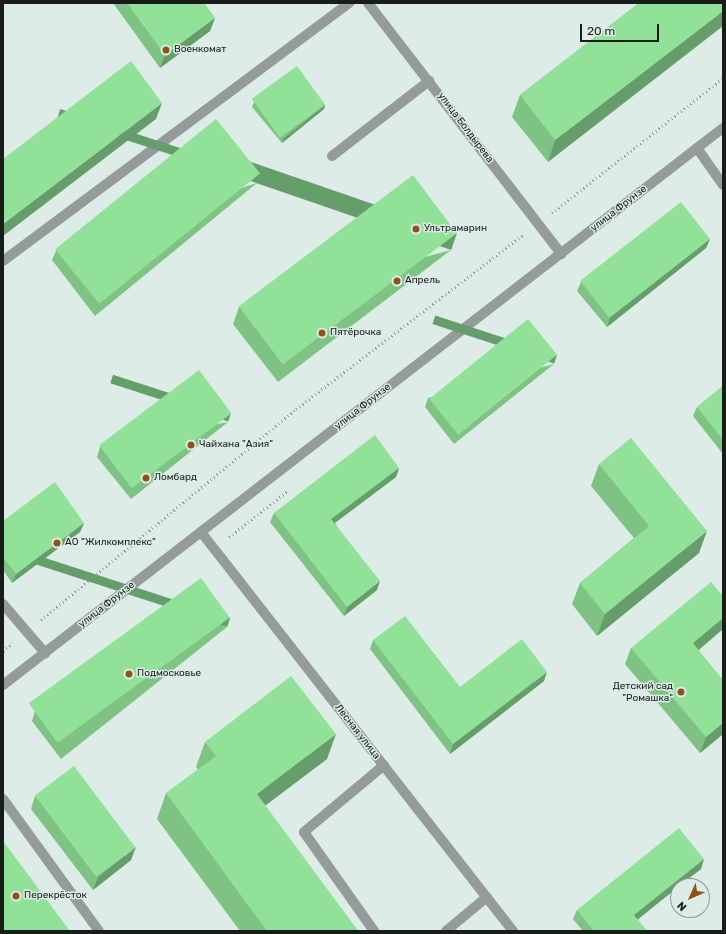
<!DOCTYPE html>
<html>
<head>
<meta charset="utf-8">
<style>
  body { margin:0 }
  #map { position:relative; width:726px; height:934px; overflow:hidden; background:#ddece6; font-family:Rubik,sans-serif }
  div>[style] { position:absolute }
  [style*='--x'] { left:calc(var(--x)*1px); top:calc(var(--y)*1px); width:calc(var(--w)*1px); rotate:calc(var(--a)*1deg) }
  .path>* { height:2.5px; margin-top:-1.25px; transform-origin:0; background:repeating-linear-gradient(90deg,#8f9a96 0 1px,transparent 0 4px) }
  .service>* { height:10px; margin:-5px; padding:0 5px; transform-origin:5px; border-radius:5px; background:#949b9a }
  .minor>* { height:10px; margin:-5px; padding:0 5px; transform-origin:5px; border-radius:5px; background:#949b9a }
  .wall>* { inset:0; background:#7ec284 }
  .shaded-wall>* { inset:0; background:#669e6b; transform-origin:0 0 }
  .building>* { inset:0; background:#92e199; transform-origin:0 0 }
  .dots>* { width:11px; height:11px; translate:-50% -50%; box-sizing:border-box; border:2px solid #ddece6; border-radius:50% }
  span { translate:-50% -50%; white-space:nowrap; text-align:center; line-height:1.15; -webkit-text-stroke:3px #ddece6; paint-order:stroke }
  .poi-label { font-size:10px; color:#181d1b }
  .left { translate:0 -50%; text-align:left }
  .right { translate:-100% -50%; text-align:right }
  .street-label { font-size:10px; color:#181d1b }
  .frame { position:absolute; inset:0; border:4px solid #181d1b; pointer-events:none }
  .north { position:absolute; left:670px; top:878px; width:40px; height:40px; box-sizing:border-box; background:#ddece6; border:1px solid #8e9995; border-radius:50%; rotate:225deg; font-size:11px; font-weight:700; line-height:16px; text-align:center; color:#181d1b }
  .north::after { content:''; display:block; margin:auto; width:14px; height:18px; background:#91511c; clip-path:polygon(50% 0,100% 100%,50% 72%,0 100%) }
  .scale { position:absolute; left:580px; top:24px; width:79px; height:18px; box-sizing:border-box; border:2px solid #181d1b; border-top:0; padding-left:5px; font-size:12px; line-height:14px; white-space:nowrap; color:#181d1b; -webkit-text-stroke:3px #ddece6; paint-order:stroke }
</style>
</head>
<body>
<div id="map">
  <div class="path">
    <i style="--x:552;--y:213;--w:218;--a:-38.3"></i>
    <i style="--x:229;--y:537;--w:76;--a:-38.1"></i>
    <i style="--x:41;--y:620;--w:331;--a:-39.6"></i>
    <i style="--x:296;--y:409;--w:286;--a:-37.5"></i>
    <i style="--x:3;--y:651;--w:12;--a:-42"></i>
  </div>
  <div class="service">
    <i style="--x:697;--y:148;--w:45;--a:54.9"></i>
    <i style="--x:332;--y:156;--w:123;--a:-37.7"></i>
    <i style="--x:3;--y:261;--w:432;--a:-36.7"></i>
    <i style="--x:3;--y:604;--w:65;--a:49.4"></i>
    <i style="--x:3;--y:799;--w:163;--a:54"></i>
    <i style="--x:374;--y:931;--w:121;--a:-125.3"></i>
    <i style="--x:304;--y:832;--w:104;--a:-39.9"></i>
    <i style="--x:446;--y:931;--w:53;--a:-39.7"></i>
  </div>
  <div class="minor">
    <i style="--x:368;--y:3;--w:317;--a:52.4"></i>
    <i style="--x:201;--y:532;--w:507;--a:51.98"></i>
    <i style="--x:3;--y:685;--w:910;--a:-37.73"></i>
  </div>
  <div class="wall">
    <i style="clip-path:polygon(113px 3px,204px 3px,215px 18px,210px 31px,160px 68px)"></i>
    <i style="clip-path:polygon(639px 3px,548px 162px,512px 117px,520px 95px)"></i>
    <i style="clip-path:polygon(254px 102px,325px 105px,324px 109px,282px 143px,252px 107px)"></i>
    <i style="clip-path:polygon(257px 183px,95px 316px,52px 260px,56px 251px)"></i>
    <i style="clip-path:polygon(710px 239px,706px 248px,607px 327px,577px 291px,581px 282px)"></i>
    <i style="clip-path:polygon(451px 250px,278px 382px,233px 324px,239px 307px)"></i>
    <i style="clip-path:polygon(554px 364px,454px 444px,425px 407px,428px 398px)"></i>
    <i style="clip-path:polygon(723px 386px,723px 454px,693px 416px,697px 407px)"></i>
    <i style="clip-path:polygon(228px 422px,131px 499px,97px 457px,100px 447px)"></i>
    <i style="clip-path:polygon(599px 464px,699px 553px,597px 636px,572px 604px,580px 583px,634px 538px,591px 486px)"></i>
    <i style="clip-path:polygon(399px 468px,396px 477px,335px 523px,377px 590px,344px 616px,270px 522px,274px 513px)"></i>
    <i style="clip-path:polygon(3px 521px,84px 523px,80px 532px,12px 583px,3px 570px)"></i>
    <i style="clip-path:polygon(723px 596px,723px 629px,698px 650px,721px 678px,723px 734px,700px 753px,625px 664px,631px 648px)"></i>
    <i style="clip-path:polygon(230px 618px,227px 627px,61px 759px,32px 721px,35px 711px)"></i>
    <i style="clip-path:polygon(373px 640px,460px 687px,544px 681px,450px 754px,370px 649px)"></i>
    <i style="clip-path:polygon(205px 742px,327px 759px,265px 806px,358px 931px,240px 931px,157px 819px,166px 793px,198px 770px,196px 767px)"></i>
    <i style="clip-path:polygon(35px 796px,131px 860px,93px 890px,31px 809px)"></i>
    <i style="clip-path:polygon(704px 859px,701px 869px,678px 886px,678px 887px,637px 919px,647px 931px,583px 931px,573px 919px,577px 910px)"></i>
  </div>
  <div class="shaded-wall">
    <i style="clip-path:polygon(723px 11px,723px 26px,548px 162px,555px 140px)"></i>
    <i style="clip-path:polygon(215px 18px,210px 31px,160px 68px,165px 55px)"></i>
    <i style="clip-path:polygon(162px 103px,156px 119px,3px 236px,3px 224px)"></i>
    <i style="clip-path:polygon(325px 105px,324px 109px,282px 143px,284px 138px)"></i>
    <i style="left:260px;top:174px;width:9px;height:210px;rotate:108deg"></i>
    <i style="left:457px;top:233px;width:18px;height:218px;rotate:109deg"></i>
    <i style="clip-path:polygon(710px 239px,706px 248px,607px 327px,610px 318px)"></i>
    <i style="left:557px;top:355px;width:9px;height:128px;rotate:108deg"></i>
    <i style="left:231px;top:413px;width:9px;height:124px;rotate:108deg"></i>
    <i style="clip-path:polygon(399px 468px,396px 477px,328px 528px,331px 519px)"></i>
    <i style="clip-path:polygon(84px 523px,80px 532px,12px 583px,16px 574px)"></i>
    <i style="clip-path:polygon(707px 531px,699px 553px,597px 636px,605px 614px)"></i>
    <i style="clip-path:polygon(380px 581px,377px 590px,344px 616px,347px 607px)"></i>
    <i style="left:230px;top:618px;width:9px;height:212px;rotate:108deg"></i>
    <i style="clip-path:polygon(723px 618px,723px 629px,687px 660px,693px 643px)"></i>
    <i style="clip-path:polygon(547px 672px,544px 681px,450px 754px,453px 744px)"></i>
    <i style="clip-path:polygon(723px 723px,723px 734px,700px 753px,706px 737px)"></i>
    <i style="clip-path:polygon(336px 734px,327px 759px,247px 819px,257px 794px)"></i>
    <i style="clip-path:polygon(136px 847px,131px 860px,93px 890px,98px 877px)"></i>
    <i style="clip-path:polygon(704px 859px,701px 869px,679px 886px,678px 886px,678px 887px,631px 925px,634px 915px)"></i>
  </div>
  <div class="building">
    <i style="clip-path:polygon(127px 3px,204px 3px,215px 18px,165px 55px)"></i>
    <i style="clip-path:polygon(639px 3px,723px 3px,723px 11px,555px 140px,520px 95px)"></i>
    <i style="clip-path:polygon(131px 61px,162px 103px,3px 224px,3px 159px)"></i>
    <i style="left:297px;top:66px;width:48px;height:56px;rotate:54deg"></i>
    <i style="left:216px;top:119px;width:70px;height:207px;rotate:51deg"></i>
    <i style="left:413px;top:175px;width:73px;height:218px;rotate:53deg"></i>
    <i style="left:681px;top:202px;width:47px;height:128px;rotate:52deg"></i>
    <i style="left:528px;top:319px;width:46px;height:127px;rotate:51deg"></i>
    <i style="left:199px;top:370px;width:54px;height:125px;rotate:53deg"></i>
    <i style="clip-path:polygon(723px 386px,723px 440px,697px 407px)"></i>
    <i style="clip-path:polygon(375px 435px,399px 468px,331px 519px,380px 581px,347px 607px,274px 513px)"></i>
    <i style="clip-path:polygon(631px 438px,707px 531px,605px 614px,580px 583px,649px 526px,599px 464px)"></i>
    <i style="clip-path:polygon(55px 482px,84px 523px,16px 574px,3px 557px,3px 521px)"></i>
    <i style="left:201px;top:578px;width:49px;height:213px;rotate:54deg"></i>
    <i style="clip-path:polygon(711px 582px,723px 596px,723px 618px,693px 643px,721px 678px,723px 676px,723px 723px,706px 737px,631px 648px)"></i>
    <i style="clip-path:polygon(405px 616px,460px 687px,522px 639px,547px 672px,453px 744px,373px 640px)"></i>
    <i style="clip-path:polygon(291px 676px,336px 734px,257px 794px,358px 931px,267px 931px,166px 793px,216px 756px,205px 742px)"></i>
    <i style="left:74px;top:766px;width:102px;height:49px;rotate:53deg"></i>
    <i style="clip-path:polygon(3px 808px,5px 811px,3px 813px)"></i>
    <i style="clip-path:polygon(679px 828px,704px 859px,634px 915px,647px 931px,594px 931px,577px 910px)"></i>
    <i style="clip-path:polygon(3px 841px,70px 931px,3px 931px)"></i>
  </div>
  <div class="dots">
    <i style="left:166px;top:50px;background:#91511c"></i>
    <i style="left:416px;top:229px;background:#91511c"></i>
    <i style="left:397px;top:281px;background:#91511c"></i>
    <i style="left:322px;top:333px;background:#91511c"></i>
    <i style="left:191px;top:445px;background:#91511c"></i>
    <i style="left:146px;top:478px;background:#91511c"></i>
    <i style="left:57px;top:543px;background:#91511c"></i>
    <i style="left:129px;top:674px;background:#91511c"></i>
    <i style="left:681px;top:692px;background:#91511c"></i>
    <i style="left:16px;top:896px;background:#91511c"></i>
  </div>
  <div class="poi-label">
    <span class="left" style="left:174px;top:50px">Военкомат</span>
    <span class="left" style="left:424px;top:229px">Ультрамарин</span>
    <span class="left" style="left:405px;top:281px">Апрель</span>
    <span class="left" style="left:330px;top:333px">Пятёрочка</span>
    <span class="left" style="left:199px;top:445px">Чайхана "Азия"</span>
    <span class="left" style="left:154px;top:478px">Ломбард</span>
    <span class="left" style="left:65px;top:543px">АО "Жилкомплекс"</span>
    <span class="left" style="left:137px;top:674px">Подмосковье</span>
    <span class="right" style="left:673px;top:692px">Детский сад<br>"Ромашка"</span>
    <span class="left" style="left:24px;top:896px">Перекрёсток</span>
  </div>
  <div class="street-label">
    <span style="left:465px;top:128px;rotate:53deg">улица Болдырева</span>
    <span style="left:619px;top:209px;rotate:-38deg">улица Фрунзе</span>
    <span style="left:363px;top:407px;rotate:-38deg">улица Фрунзе</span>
    <span style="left:107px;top:605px;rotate:-38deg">улица Фрунзе</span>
    <span style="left:357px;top:732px;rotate:52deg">Лесная улица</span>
  </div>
  <div class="frame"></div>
  <div class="north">N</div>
  <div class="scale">20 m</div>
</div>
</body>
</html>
